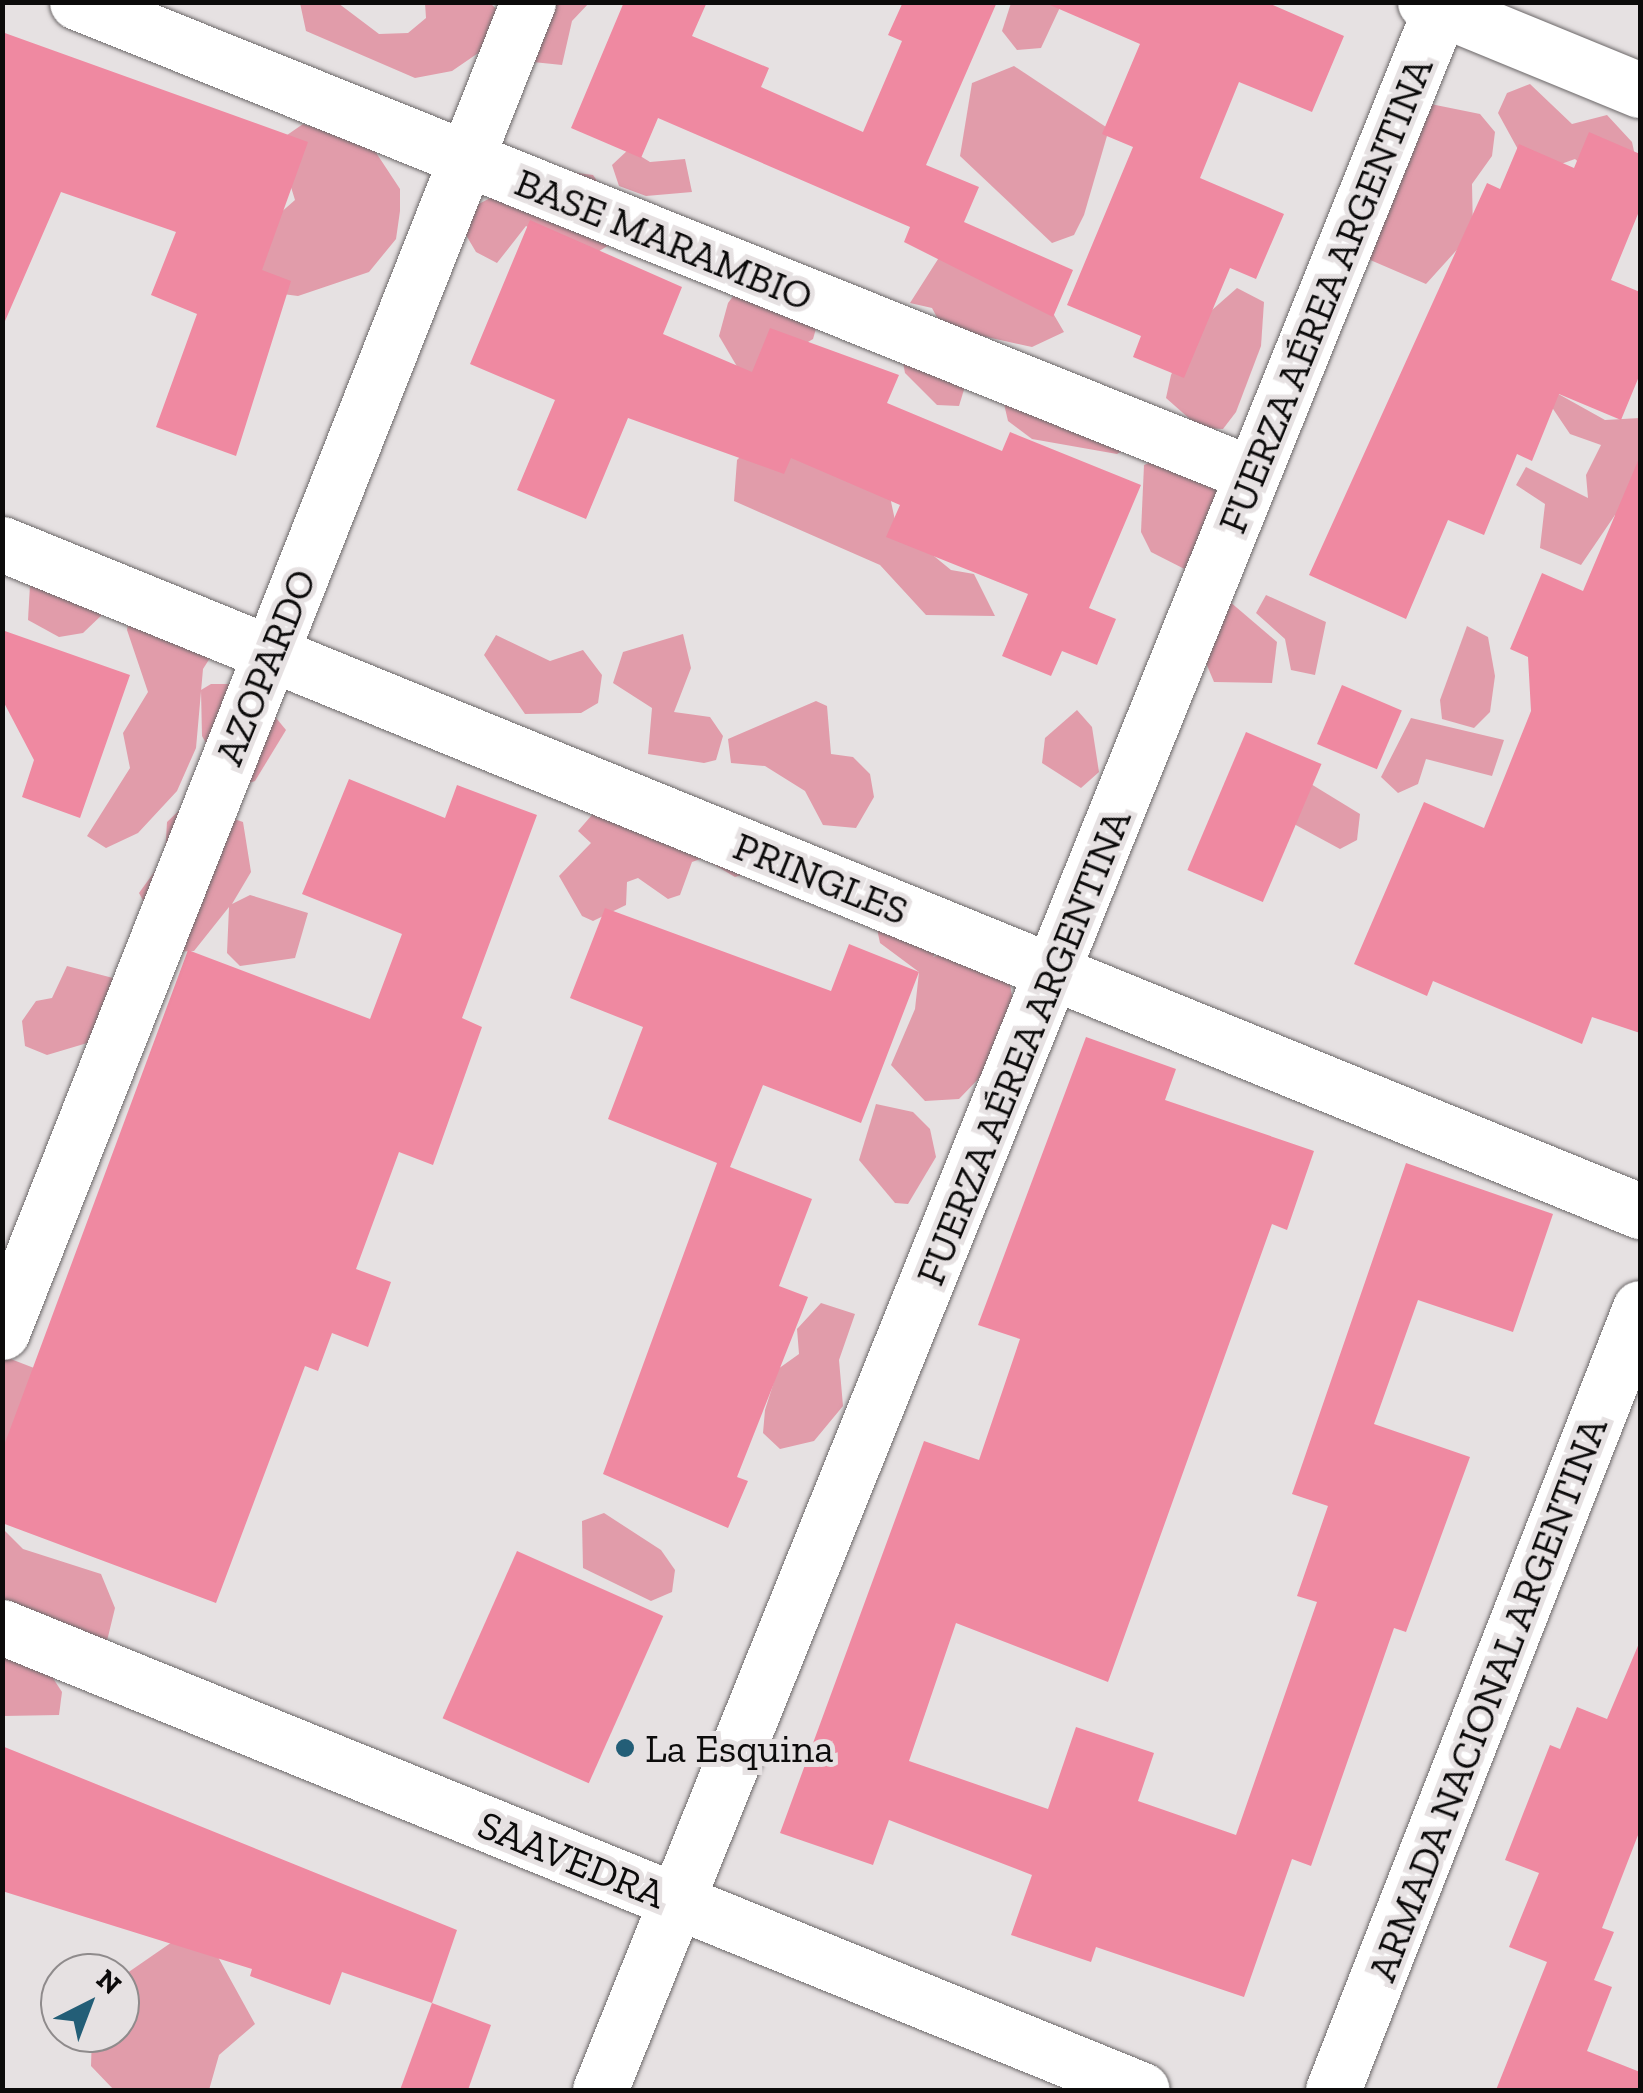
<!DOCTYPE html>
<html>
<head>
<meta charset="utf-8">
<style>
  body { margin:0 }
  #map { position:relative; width:1643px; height:2093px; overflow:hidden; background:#e6e1e2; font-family:"Zilla Slab",serif }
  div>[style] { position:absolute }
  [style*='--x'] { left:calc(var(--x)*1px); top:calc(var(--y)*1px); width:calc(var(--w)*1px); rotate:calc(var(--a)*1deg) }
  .green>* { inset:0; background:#e19caa }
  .building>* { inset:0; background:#ef89a1; transform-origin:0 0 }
  .roads { filter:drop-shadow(0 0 2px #6b6768) drop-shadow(0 0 2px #6b6768) }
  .minor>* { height:55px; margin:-27.5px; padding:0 27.5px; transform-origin:27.5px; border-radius:27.5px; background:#fff }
  .dots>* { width:28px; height:28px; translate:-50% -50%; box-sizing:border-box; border:5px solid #e6e1e2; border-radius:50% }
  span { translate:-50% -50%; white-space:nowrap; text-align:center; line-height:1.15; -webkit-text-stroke:10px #e6e1e2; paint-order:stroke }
  .street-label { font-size:40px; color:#0c0b0b }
  .poi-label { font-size:40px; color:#0c0b0b }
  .left { translate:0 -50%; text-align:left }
  .frame { position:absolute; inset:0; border:5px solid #0c0b0b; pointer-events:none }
  .north { position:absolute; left:40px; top:1953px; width:100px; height:100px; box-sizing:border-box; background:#e6e1e2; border:2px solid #8f8b8c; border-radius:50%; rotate:42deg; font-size:28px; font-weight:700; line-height:40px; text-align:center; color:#0c0b0b }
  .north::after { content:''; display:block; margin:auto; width:35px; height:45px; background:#235e77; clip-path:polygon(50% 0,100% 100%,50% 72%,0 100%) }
</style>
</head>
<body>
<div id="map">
  <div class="green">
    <i style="clip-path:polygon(300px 3px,338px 3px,379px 34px,408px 33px,426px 18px,425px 3px,490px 3px,504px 16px,487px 47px,452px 71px,415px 78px,306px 31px)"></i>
    <i style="clip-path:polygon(547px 3px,589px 3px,572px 21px,562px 65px,533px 62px)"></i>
    <i style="clip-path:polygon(1011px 3px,1062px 3px,1041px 48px,1017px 50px,1002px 31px)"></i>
    <i style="clip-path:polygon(1014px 66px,1109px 129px,1084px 215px,1074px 235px,1052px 243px,960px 156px,972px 83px)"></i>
    <i style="clip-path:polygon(1530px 84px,1572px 124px,1607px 115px,1632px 142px,1637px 165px,1592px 174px,1575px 159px,1547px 169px,1526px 164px,1498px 113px,1507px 93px)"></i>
    <i style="clip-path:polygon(1401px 98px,1480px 114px,1495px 132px,1492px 156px,1472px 184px,1473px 232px,1426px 284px,1361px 256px)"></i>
    <i style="clip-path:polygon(303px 124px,371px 145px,400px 189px,400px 211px,396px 239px,369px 272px,298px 296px,275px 293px,237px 251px,295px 200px,277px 142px)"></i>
    <i style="clip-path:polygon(629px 149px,650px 162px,685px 159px,692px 192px,646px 196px,619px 186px,612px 165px)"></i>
    <i style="clip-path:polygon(546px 169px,593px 175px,607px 195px,609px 245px,588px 258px,526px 226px,497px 263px,476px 252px,463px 230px,469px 209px)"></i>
    <i style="clip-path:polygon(940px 256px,1047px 303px,1064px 332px,1032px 347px,942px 327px,932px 308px,910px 303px)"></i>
    <i style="clip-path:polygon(753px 270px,820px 315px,813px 339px,745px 380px,719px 336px,728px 303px)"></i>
    <i style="clip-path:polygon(1237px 288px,1264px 302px,1261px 346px,1236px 412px,1223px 429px,1200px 428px,1166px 398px,1171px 375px,1195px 325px)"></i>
    <i style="clip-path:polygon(901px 352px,966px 383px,959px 406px,937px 405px,905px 373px)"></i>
    <i style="clip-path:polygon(998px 378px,1137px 442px,1117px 454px,1032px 439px,1008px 421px)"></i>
    <i style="clip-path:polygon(1553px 391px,1605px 420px,1640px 418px,1640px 518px,1615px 515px,1581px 565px,1540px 548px,1545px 504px,1516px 485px,1526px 467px,1588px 498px,1586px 475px,1601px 445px,1570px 434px,1547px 400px)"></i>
    <i style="clip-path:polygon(754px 443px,886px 478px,896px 525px,951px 570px,974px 574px,995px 616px,926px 615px,880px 565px,734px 501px,737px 460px)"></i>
    <i style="clip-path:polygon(1165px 456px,1219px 491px,1214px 584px,1151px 552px,1141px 532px,1144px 465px)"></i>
    <i style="clip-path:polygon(30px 585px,107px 610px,83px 633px,59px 637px,28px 620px)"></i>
    <i style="clip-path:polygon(133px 594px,217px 647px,203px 669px,196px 748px,177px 791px,138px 833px,106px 848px,87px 836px,130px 768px,123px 733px,148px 692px,127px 630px)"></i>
    <i style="clip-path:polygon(1266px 595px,1326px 622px,1315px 675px,1291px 670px,1285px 639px,1256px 613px)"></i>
    <i style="clip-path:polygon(1229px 601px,1277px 642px,1272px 683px,1214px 682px,1206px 663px,1212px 608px)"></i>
    <i style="clip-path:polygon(1467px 626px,1488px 637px,1495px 676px,1490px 712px,1474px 728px,1442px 719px,1440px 700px)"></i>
    <i style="clip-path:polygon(683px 634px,691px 668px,674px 712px,710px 717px,723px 736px,716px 760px,704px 763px,648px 754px,652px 708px,613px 683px,623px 652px)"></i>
    <i style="clip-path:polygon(496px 635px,550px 661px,583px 650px,602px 675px,598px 703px,581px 713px,525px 714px,484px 655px)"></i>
    <i style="clip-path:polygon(211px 684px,248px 684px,286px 730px,255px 781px,232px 789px,202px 736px,201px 690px)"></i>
    <i style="clip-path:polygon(816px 701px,827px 706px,831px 754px,853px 757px,870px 774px,874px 797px,856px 828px,823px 825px,805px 791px,765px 766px,731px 763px,728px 739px)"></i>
    <i style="clip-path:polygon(1077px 710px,1092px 727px,1099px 772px,1081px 788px,1042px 763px,1045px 738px)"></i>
    <i style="clip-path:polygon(1411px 718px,1504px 740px,1492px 776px,1426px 759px,1418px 784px,1398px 793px,1381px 777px)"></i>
    <i style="clip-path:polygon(1306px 781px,1360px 814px,1357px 840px,1340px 849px,1281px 817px)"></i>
    <i style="clip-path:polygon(604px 801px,757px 870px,735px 877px,703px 858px,692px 862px,680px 895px,668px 899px,638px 878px,627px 882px,626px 905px,593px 921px,582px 916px,559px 876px,591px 843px,578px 831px)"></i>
    <i style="clip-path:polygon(187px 803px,243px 822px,251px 872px,232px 904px,250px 895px,308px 913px,295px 958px,240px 966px,227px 953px,229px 907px,194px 951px,171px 952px,139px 893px,165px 857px,167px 822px)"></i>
    <i style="clip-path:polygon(872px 905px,938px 950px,933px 957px,966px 945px,1010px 984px,1014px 1007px,985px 1072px,959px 1099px,925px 1101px,891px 1065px,915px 1009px,919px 972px,880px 943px)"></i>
    <i style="clip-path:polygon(67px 966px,113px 978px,104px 1038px,47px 1055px,25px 1046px,22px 1021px,36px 1001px,52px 998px)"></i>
    <i style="clip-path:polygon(876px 1104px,913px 1112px,930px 1129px,936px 1157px,908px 1204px,895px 1203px,859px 1160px)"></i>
    <i style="clip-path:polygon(821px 1303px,855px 1314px,839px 1360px,843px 1406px,814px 1441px,780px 1449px,763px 1433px,765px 1410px,778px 1369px,799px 1354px,797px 1329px)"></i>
    <i style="clip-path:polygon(3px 1356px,34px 1368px,3px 1451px)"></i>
    <i style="clip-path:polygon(604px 1513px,661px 1550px,675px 1570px,672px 1592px,651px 1601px,583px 1568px,582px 1521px)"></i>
    <i style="clip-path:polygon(3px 1529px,23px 1549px,101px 1574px,115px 1608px,106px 1645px,3px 1623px)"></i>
    <i style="clip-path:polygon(3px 1653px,49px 1672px,62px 1692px,59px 1715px,3px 1716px)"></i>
    <i style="clip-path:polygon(175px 1940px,218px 1957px,255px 2024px,219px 2055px,209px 2090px,114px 2090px,91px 2066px,92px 2033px,120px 2033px,120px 1978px)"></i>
  </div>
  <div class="building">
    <i style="clip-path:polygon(624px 2px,707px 2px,692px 36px,769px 68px,761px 87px,863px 132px,902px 41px,888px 35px,903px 2px,997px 2px,926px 165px,979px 187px,964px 222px,1073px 270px,1053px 317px,904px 242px,910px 227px,658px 118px,641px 158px,571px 128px)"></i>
    <i style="clip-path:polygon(1043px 2px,1266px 2px,1344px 36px,1312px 112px,1239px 82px,1200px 178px,1284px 214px,1256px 279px,1230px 268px,1184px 378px,1133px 357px,1141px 336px,1067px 305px,1133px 147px,1102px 134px,1140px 44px)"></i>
    <i style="clip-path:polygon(2px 32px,308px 142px,262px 270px,291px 281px,236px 456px,156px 427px,197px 314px,151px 295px,176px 232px,61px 192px,2px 328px)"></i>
    <i style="clip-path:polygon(1589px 132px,1640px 154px,1640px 209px,1611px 280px,1640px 292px,1640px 374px,1621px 420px,1559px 394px,1532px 461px,1517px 454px,1484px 535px,1448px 520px,1406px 619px,1309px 575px,1487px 183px,1500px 189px,1519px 144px,1574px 168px)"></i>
    <i style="clip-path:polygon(530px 220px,682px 287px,663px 334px,752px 372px,770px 328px,899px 375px,887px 403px,1002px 451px,1010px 432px,1141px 485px,1089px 608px,1116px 619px,1097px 665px,1062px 651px,1051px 676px,1002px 656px,1028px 594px,886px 537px,900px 505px,791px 458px,784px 474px,628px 418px,586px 519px,517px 490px,555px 400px,470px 364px)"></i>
    <i style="clip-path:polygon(1640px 456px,1640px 1033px,1592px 1017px,1582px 1044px,1433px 981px,1427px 996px,1354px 964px,1424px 802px,1484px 828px,1531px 711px,1528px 657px,1510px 649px,1542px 573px,1583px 591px)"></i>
    <i style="clip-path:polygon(2px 630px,130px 675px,80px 818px,22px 797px,34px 760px,2px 699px)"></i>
    <i style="left:1342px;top:685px;width:65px;height:64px;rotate:23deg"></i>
    <i style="left:1246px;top:732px;width:82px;height:150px;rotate:23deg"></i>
    <i style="clip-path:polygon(349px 779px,445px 818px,457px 785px,537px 815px,462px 1018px,482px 1027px,433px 1165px,399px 1152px,356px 1269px,391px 1282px,368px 1347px,332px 1333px,318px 1371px,305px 1366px,216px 1603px,2px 1523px,2px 1451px,188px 950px,370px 1019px,402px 934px,302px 894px)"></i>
    <i style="clip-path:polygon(605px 908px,831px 991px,849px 944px,919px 972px,861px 1123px,763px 1085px,730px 1167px,812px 1199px,779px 1286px,808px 1297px,737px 1477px,748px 1481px,728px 1528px,603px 1474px,717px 1163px,608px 1119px,643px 1027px,570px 998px)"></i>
    <i style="clip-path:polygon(1086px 1037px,1176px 1069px,1165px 1100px,1314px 1151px,1287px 1230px,1272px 1224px,1108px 1682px,956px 1623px,909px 1761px,1048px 1809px,1076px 1727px,1154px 1753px,1138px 1801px,1236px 1835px,1317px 1602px,1297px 1596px,1328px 1506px,1292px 1494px,1406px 1163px,1553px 1214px,1513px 1332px,1418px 1300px,1374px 1424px,1470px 1457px,1406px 1632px,1394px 1628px,1311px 1866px,1292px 1859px,1244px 1997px,1096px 1947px,1091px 1962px,1011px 1935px,1032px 1875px,889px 1820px,873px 1865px,780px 1833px,924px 1441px,979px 1460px,1020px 1339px,978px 1325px)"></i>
    <i style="left:517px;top:1551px;width:160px;height:183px;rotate:24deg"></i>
    <i style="clip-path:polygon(1640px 1641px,1640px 1830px,1602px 1928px,1614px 1932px,1594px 1980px,1612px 1987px,1587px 2051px,1640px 2072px,1640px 2090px,1496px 2090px,1547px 1962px,1509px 1947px,1539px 1873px,1505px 1860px,1550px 1745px,1560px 1749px,1577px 1707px,1607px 1719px)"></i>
    <i style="clip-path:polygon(2px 1746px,457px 1930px,432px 2003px,342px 1972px,330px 2005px,250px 1976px,252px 1969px,2px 1891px)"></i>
    <i style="clip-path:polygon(432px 2003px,491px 2025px,468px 2090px,400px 2090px)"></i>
  </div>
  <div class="roads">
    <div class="minor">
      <i style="--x:77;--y:2;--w:1266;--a:21.89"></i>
      <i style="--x:1425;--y:2;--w:232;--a:22.3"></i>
      <i style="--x:2;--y:544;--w:1769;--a:22.16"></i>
      <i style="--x:2;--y:1332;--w:1430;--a:-68.42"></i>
      <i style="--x:2;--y:1627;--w:1230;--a:22.1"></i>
      <i style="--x:600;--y:2090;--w:2252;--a:-68.01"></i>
      <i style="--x:1333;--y:2090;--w:840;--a:-68.57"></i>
    </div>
  </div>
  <div class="dots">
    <i style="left:625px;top:1748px;background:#235e77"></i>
  </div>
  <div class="street-label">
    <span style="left:664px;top:239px;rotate:22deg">BASE MARAMBIO</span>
    <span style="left:1325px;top:295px;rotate:-68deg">FUERZA AÉREA ARGENTINA</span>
    <span style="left:265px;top:667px;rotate:-68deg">AZOPARDO</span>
    <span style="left:821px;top:878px;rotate:22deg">PRINGLES</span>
    <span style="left:1023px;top:1047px;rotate:-68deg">FUERZA AÉREA ARGENTINA</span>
    <span style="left:1487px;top:1699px;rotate:-69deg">ARMADA NACIONAL ARGENTINA</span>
    <span style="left:572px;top:1859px;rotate:22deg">SAAVEDRA</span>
  </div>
  <div class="poi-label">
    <span class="left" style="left:645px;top:1748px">La Esquina</span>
  </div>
  <div class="frame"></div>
  <div class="north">N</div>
</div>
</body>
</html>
